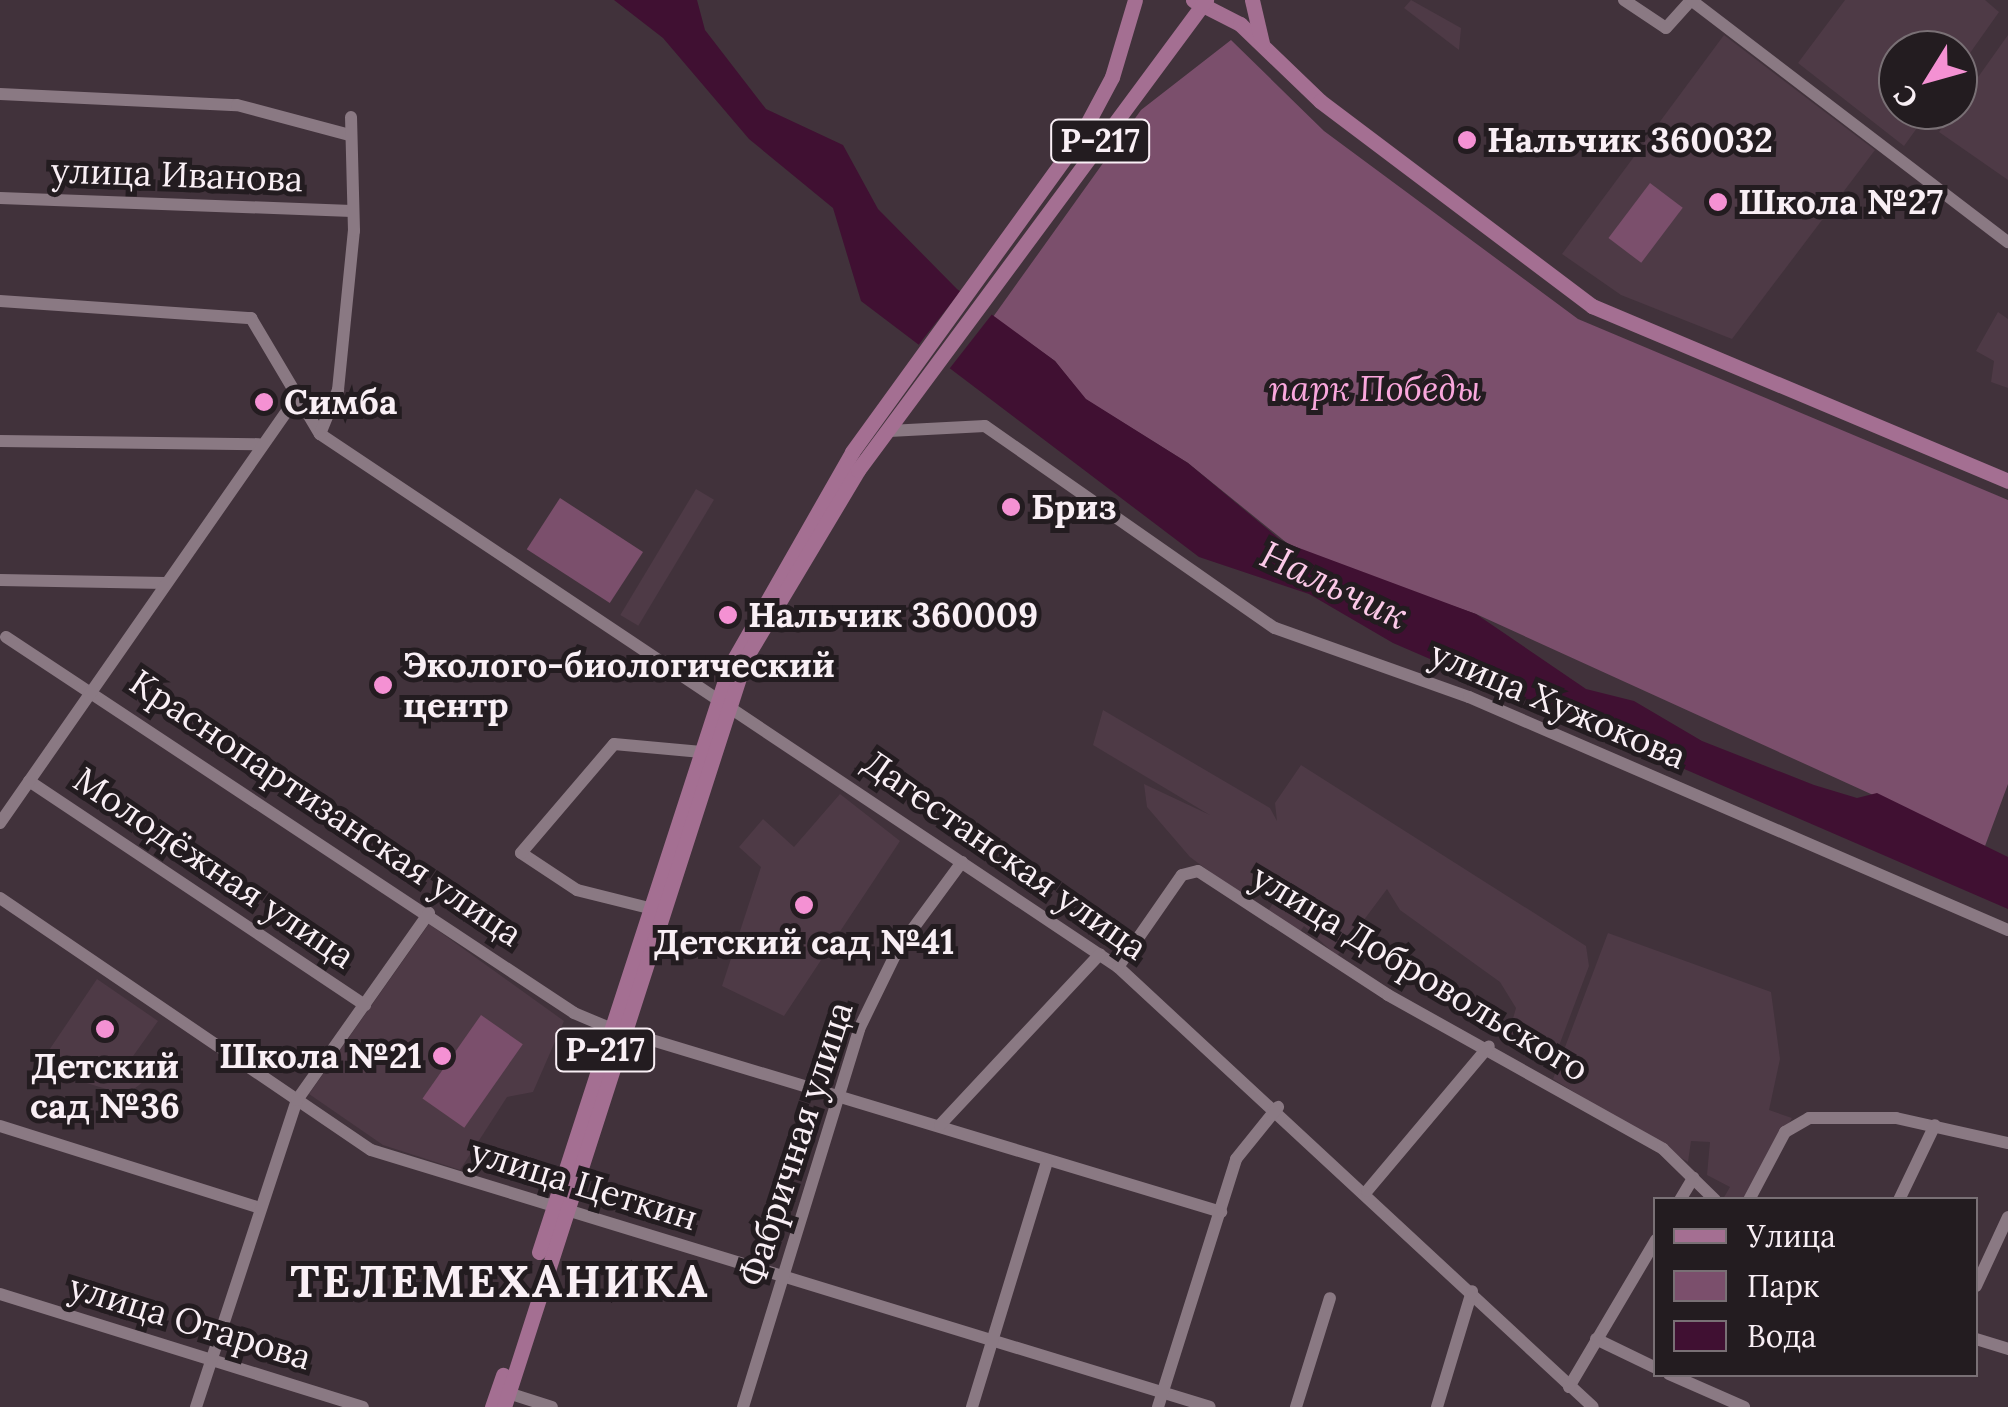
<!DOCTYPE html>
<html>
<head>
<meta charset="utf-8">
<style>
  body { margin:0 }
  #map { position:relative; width:2008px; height:1407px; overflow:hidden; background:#41323b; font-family:Lora,serif }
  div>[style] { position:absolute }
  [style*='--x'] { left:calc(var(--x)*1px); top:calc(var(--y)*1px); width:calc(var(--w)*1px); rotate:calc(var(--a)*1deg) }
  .built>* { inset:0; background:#4e3a46; transform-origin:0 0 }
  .green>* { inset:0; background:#7b4f6c; transform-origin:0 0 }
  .water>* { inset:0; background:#401032 }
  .pier>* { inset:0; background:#41323b; transform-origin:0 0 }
  .minor>* { height:12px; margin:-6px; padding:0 6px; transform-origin:6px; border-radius:6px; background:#8a7983 }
  .major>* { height:15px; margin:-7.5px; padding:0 7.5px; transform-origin:7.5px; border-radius:7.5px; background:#a46f92 }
  .dots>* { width:28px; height:28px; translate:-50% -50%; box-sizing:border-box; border:5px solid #231c20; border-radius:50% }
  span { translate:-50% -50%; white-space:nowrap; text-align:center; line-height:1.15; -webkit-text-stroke:10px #231c20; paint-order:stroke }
  .shield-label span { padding:2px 8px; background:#231c20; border:2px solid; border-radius:8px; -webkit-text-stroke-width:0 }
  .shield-label { font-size:32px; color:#f9eff5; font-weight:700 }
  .poi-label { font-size:35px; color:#f9eff5; font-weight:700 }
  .left { translate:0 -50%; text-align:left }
  .right { translate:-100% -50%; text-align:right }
  .street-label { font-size:35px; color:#f9eff5 }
  .park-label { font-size:35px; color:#faa7dd; font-style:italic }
  .water-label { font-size:38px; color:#fcc9e8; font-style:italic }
  .district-label { font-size:45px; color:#f9eff5; font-weight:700; letter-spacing:2.5px }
  .legend { position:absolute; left:1653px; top:1197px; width:325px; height:180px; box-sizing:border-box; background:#231c20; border:2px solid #797075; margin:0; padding:12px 18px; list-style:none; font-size:30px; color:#f9eff5 }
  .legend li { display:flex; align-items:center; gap:20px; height:50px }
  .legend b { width:50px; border:2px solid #797075 }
  .north { position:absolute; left:1878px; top:30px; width:100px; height:100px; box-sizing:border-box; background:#231c20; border:2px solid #797075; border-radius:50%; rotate:233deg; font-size:28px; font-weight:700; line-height:40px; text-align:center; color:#f9eff5 }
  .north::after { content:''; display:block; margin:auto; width:35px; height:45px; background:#f491d3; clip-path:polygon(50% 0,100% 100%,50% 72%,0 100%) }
</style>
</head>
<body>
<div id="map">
  <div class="built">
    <i style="clip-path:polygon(1411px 0,1461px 28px,1459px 50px,1404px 8px)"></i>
    <i style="clip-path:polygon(1845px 0,1985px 0,1999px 12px,1958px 70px,1958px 50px,1898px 50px,1898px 110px,1930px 110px,1904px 146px,1798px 63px)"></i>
    <i style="clip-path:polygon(1724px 35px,1875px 150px,1732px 339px,1621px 295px,1562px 254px)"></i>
    <i style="clip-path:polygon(2008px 35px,2008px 180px,1939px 132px)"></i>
    <i style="clip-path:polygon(1998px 312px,2008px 319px,2008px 388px,1991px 382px,1994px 361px,1976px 351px)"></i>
    <i style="left:696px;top:489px;width:21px;height:147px;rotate:31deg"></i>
    <i style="clip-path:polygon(1103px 710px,1270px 808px,1277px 821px,1275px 803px,1301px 765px,1586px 946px,1589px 966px,1551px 1067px,1508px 1036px,1516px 1008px,1500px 982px,1400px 910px,1387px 889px,1337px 956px,1304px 926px,1299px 933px,1266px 915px,1277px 896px,1261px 887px,1250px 902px,1190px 857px,1147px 807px,1144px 784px,1210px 815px,1093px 745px)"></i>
    <i style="clip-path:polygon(840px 794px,900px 841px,784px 1016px,722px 986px,761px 867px,739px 847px,763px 819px,794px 847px)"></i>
    <i style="clip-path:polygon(429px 924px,564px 1021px,533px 1092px,507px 1097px,460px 1170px,383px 1145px,309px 1094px)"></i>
    <i style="clip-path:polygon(1608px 933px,1771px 992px,1780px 1059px,1769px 1110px,1792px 1118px,1744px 1199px,1723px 1199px,1730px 1187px,1707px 1175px,1710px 1142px,1691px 1141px,1688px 1162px,1553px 1079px)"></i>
    <i style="clip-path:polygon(97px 979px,158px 1021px,131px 1059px,151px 1076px,126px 1095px,37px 1068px)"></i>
  </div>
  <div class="green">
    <i style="clip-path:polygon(1231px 40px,1324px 131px,1578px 319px,2008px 500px,2008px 784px,1985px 846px,1476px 614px,1298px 552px,1188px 463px,1085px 399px,1055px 361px,993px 317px,1141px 110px)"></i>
    <i style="left:1650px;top:183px;width:41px;height:69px;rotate:37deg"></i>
    <i style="left:560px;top:498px;width:99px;height:61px;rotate:33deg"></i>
    <i style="left:481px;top:1015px;width:51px;height:102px;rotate:35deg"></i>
  </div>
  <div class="water">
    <i style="clip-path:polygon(614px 0,697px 0,705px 30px,766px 109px,843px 145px,878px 209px,957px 289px,1055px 361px,1086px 399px,1188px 463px,1283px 542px,1476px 614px,1586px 689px,1634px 701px,1702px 741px,1814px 785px,1857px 798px,1877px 793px,2008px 857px,2008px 909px,1393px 643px,1309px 594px,1199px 557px,861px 301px,833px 208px,749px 139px,663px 38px)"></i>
  </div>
  <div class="pier">
    <i style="left:963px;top:288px;width:39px;height:78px;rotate:38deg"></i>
  </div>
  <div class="minor">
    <i style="--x:1624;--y:0;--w:50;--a:33.7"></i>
    <i style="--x:1666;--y:28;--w:38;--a:-48"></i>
    <i style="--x:1691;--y:0;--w:399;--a:37.4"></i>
    <i style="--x:0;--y:94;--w:237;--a:2.7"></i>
    <i style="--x:237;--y:105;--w:117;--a:14.9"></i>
    <i style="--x:0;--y:198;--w:352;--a:2.1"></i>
    <i style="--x:0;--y:301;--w:252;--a:3.9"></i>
    <i style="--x:251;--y:318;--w:135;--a:59.3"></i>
    <i style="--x:320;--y:434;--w:960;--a:33.74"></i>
    <i style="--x:1118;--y:967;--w:647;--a:42.81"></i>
    <i style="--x:889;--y:431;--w:96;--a:-3"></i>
    <i style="--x:985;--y:426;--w:353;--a:34.9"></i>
    <i style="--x:1275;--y:628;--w:206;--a:19.6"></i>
    <i style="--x:1469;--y:697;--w:587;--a:23.38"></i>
    <i style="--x:320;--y:434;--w:48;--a:-67.8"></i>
    <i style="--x:338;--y:390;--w:160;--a:-84.3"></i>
    <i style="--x:354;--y:231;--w:114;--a:-91.5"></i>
    <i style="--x:0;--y:441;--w:259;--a:0.7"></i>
    <i style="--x:0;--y:580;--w:165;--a:1"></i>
    <i style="--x:6;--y:637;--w:681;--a:33.5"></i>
    <i style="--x:574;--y:1013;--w:41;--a:22.8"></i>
    <i style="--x:29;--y:781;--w:404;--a:33.7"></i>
    <i style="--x:0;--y:823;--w:514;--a:-55.14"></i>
    <i style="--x:0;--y:898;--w:448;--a:34.2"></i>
    <i style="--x:371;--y:1150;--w:877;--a:17.03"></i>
    <i style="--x:653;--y:909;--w:78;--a:-166"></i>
    <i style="--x:577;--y:890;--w:67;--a:-146.5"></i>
    <i style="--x:521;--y:853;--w:143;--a:-49.5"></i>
    <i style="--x:614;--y:744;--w:88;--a:5.2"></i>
    <i style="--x:1118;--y:967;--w:112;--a:-55.2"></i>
    <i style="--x:1182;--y:875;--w:16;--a:-14"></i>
    <i style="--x:1198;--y:871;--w:227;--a:33.1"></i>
    <i style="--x:1388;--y:995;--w:315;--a:29.2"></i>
    <i style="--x:1663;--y:1149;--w:73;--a:44.4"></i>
    <i style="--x:622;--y:1031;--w:626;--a:16.81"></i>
    <i style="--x:940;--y:1125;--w:234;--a:-46.9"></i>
    <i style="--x:0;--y:1126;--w:269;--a:17.5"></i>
    <i style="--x:1367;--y:1191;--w:189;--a:-49.9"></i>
    <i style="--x:1680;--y:1200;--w:26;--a:-59"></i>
    <i style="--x:1749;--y:1200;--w:77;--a:-62.1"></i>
    <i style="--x:1785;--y:1132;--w:28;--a:-30"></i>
    <i style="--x:1809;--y:1118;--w:87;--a:0"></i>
    <i style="--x:1896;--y:1118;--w:115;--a:12.6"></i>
    <i style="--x:1899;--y:1200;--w:83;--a:-64.4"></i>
    <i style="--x:1976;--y:1286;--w:76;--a:-65.1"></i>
    <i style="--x:0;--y:1294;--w:380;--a:17.3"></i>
    <i style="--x:1596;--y:1339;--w:67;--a:25.8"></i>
    <i style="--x:1976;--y:1339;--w:34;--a:17"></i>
    <i style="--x:1669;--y:1374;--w:82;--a:23.7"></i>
    <i style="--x:1569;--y:1387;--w:171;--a:-59.4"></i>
    <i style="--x:508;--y:1393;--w:46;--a:17.7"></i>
    <i style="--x:196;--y:1407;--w:323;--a:-71.8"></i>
    <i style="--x:297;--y:1100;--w:229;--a:-54.8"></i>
    <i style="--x:743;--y:1407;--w:395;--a:-72.9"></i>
    <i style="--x:859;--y:1029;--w:89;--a:-64"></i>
    <i style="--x:898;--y:949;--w:108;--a:-53.7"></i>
    <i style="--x:972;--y:1407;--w:257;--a:-73"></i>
    <i style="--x:1158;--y:1407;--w:260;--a:-72.5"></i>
    <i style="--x:1236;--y:1159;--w:67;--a:-51.1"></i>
    <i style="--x:1296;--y:1407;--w:114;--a:-72.7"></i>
    <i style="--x:1437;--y:1407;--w:121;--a:-73.2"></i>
  </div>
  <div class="major">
    <i style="--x:1193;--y:0;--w:53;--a:27.1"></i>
    <i style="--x:1240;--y:24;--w:111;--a:43.9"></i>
    <i style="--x:1320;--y:101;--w:341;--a:37"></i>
    <i style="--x:1592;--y:306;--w:451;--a:22.8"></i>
    <i style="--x:1252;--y:0;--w:44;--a:76.9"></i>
    <i style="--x:539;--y:1252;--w:614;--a:-71.98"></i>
    <i style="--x:729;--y:668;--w:249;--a:-60.3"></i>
    <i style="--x:852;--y:452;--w:389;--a:-54.1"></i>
    <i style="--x:1080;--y:137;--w:68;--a:-61.9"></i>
    <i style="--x:1112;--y:77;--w:80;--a:-73.4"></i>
    <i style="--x:492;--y:1407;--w:34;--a:-71"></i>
    <i style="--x:504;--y:1407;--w:786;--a:-72.14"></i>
    <i style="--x:745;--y:659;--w:220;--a:-59.1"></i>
    <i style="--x:858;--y:470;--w:585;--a:-53.48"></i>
  </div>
  <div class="dots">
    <i style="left:1467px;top:140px;background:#f491d3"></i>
    <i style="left:1718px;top:202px;background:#f491d3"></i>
    <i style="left:264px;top:402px;background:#f491d3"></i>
    <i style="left:1011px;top:507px;background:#f491d3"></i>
    <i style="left:728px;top:615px;background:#f491d3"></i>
    <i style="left:383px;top:685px;background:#f491d3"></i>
    <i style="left:804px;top:905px;background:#f491d3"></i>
    <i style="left:105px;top:1029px;background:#f491d3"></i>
    <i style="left:442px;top:1056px;background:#f491d3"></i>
  </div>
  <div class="shield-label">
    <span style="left:1100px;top:141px">Р-217</span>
    <span style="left:605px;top:1050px">Р-217</span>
  </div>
  <div class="poi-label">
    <span class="left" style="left:1487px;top:140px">Нальчик 360032</span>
    <span class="left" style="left:1738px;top:202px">Школа №27</span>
    <span class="left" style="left:284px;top:402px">Симба</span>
    <span class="left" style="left:1031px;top:507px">Бриз</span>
    <span class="left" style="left:748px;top:615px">Нальчик 360009</span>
    <span class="left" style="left:403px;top:685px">Эколого-биологический<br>центр</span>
    <span style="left:804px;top:942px">Детский сад №41</span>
    <span class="right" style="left:422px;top:1056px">Школа №21</span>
    <span style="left:105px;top:1086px">Детский<br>сад №36</span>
  </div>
  <div class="street-label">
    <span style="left:177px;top:175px;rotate:2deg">улица Иванова</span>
    <span style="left:1558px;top:705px;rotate:23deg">улица Хужокова</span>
    <span style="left:326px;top:808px;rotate:34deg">Краснопартизанская улица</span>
    <span style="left:1005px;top:855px;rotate:35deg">Дагестанская улица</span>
    <span style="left:214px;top:868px;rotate:34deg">Молодёжная улица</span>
    <span style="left:1420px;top:973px;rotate:31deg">улица Добровольского</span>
    <span style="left:796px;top:1144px;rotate:-72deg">Фабричная улица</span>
    <span style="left:584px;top:1185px;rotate:17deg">улица Цеткин</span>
    <span style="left:190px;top:1322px;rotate:17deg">улица Отарова</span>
  </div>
  <div class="park-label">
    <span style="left:1375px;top:389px">парк Победы</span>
  </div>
  <div class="water-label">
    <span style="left:1334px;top:585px;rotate:25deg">Нальчик</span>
  </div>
  <div class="district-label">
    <span style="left:500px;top:1281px">ТЕЛЕМЕХАНИКА</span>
  </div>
  <ul class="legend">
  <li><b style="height:12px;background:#a46f92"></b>Улица</li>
  <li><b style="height:28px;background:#7b4f6c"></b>Парк</li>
  <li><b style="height:28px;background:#401032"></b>Вода</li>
  </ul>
  <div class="north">С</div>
</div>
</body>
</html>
